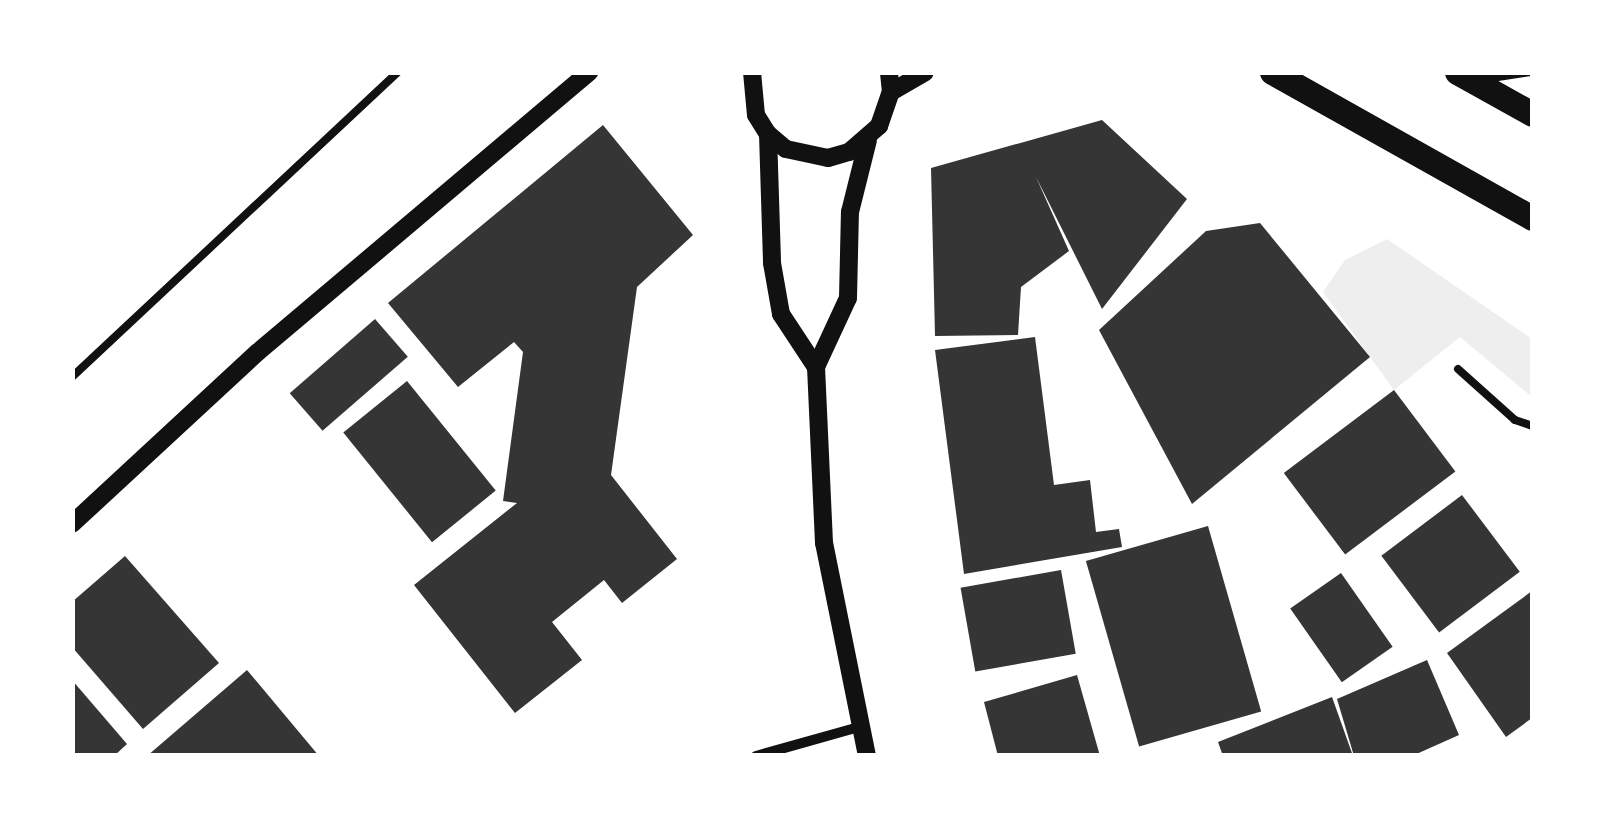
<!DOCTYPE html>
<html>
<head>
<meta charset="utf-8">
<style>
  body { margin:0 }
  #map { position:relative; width:1605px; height:828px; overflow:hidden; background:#fff; font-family:"Source Serif 4",serif }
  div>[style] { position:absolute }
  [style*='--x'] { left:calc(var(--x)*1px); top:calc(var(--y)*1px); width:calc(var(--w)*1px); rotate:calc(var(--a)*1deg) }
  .green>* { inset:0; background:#eee }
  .building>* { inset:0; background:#353535; transform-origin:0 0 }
  .service>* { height:8px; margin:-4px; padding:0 4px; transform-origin:4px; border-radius:4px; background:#111 }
  .minor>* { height:10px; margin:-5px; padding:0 5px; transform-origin:5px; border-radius:5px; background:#111 }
  .tertiary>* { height:18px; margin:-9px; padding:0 9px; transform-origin:9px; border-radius:9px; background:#111 }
  .primary>* { height:25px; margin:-12.5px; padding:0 12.5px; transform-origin:12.5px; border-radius:12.5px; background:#111 }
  span { translate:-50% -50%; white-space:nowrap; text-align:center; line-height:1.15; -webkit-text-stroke:10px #fff; paint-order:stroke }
  .frame { position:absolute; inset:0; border:75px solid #fff; pointer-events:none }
</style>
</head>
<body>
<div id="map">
  <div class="green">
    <i style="clip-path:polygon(1387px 239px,1532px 339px,1532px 397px,1460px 337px,1394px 390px,1323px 292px,1345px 260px)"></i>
  </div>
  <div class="building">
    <i style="clip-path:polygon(1102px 120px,1187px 199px,1102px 309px,1036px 177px,1069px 251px,1021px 287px,1018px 335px,935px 336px,931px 168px)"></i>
    <i style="clip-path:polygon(603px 125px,693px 235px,637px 287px,611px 475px,677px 559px,622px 603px,604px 580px,552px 622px,582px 660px,515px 713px,414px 585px,517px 503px,503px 501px,523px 352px,514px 342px,458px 387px,388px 303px)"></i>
    <i style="clip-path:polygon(1260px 223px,1370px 357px,1192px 504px,1099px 330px,1206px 231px)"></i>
    <i style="left:375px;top:319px;width:50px;height:113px;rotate:49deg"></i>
    <i style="clip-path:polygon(1035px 337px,1054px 485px,1090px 480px,1096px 532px,1119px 529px,1122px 547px,964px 574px,935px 350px)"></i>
    <i style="left:407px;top:381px;width:141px;height:82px;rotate:51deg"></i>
    <i style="left:1394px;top:390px;width:102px;height:138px;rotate:53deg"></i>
    <i style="left:1462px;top:495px;width:96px;height:101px;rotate:53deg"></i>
    <i style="left:1208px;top:526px;width:193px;height:127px;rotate:74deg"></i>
    <i style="clip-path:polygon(125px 556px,219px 663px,143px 729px,72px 647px,72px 602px)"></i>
    <i style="left:1061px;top:570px;width:85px;height:102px;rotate:80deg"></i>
    <i style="left:1341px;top:573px;width:90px;height:62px;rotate:55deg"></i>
    <i style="clip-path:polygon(1532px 591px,1532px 718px,1506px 737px,1447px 653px)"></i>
    <i style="clip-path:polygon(1427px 660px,1459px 735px,1412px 756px,1354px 756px,1337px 699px)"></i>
    <i style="clip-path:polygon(247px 670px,319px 756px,147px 756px)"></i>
    <i style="clip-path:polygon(1077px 675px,1100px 756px,998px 756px,984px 702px)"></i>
    <i style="clip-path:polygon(72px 680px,127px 744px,114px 756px,72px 756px)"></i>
    <i style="clip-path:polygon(1332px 697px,1353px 756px,1223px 756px,1218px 742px)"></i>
  </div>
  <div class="service">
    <i style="--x:1485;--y:79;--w:46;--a:-8.8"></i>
    <i style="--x:1458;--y:369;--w:76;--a:41.8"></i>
    <i style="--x:1515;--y:420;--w:18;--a:19"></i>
    <i style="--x:72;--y:377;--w:446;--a:-43.1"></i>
  </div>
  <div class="minor">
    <i style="--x:756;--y:756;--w:107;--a:-15.7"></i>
  </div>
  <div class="tertiary">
    <i style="--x:752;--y:72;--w:43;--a:84.7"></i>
    <i style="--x:756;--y:115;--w:22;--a:58"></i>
    <i style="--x:768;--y:134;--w:23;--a:40"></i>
    <i style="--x:786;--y:149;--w:43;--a:12.1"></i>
    <i style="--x:828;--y:158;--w:22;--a:-16"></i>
    <i style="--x:849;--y:152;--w:40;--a:-41"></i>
    <i style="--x:879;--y:126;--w:36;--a:-71"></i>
    <i style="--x:891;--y:92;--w:20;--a:-96"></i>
    <i style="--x:891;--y:92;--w:39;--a:-30"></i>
    <i style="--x:768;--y:134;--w:129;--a:88.2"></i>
    <i style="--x:772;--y:263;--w:52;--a:80"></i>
    <i style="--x:781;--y:314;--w:64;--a:56.6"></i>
    <i style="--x:72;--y:524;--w:253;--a:-42.8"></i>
    <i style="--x:258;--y:352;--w:434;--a:-40.2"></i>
    <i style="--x:867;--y:756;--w:217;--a:-101.4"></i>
    <i style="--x:824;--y:543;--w:176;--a:-92.6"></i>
    <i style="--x:816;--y:367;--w:76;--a:-65.1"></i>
    <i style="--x:848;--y:298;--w:86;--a:-88.7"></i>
    <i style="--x:850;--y:212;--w:74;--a:-76"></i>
  </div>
  <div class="primary">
    <i style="--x:1272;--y:72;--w:298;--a:29.3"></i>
    <i style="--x:1457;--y:72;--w:86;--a:29.2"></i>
  </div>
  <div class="frame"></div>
</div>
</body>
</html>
